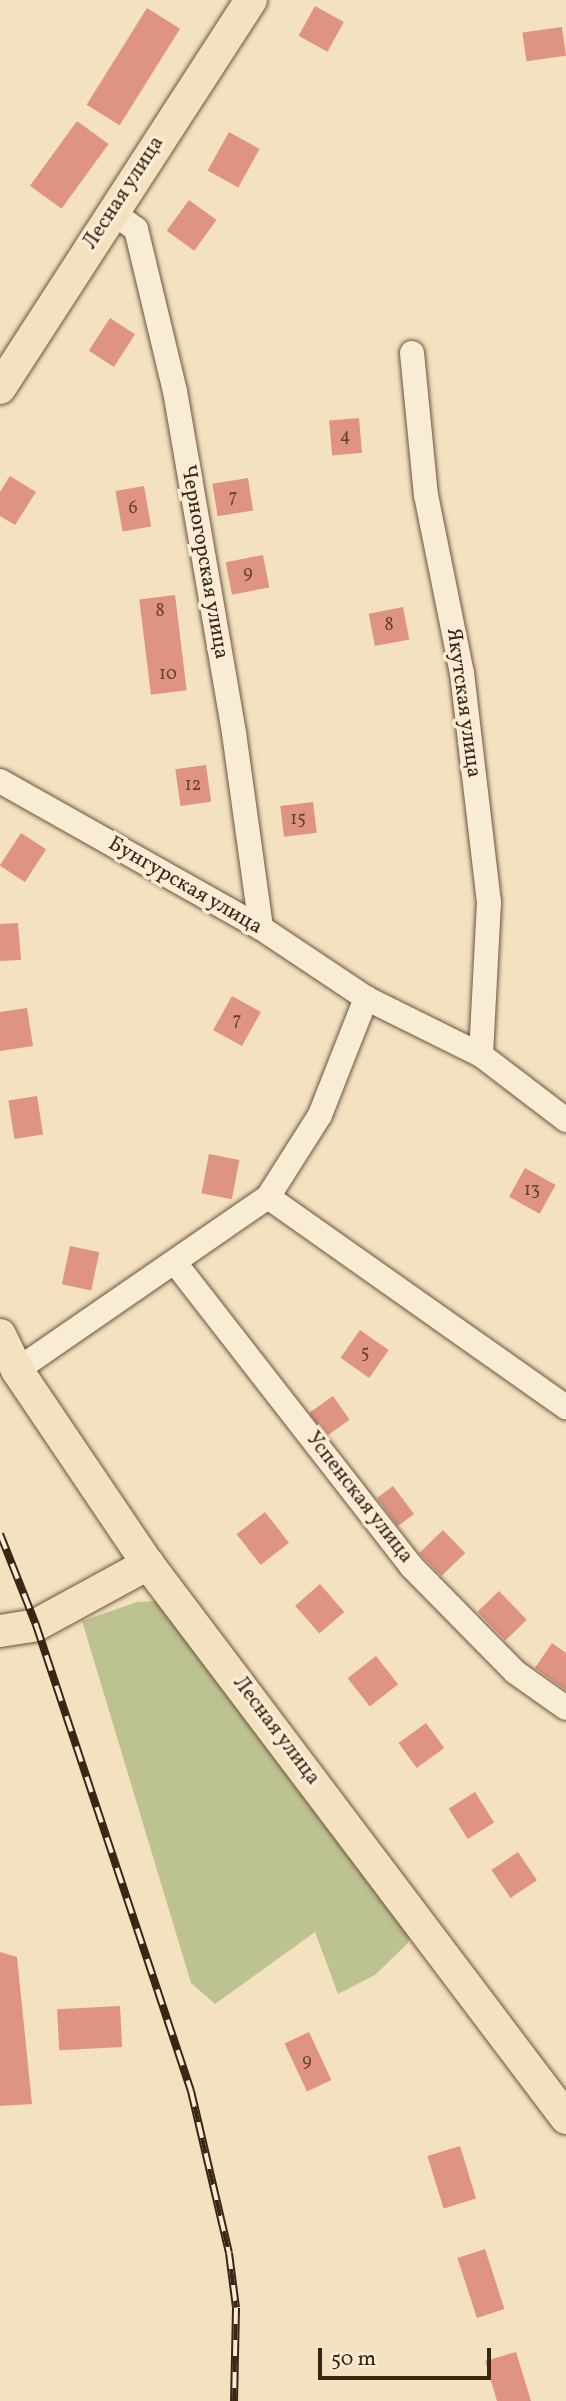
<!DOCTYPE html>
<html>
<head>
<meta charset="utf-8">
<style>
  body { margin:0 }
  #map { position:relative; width:566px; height:2401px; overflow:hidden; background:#f4e1bf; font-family:Vollkorn,serif }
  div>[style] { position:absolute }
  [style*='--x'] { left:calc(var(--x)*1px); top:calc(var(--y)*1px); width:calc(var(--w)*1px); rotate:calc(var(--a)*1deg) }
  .green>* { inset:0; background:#bdc291 }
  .building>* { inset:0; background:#df9482; transform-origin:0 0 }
  .roads { filter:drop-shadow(0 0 2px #6b5440) drop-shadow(0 0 2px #6b5440) }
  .minor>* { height:24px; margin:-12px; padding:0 12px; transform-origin:12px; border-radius:12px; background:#f8ecd5 }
  .major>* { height:32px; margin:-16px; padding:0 16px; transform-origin:16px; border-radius:16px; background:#f4e1bf }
  .rail>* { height:8px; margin-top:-4px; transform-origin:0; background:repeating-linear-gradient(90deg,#f8ecd5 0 16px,#3d2516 0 32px); box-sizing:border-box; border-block:2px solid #3d2516 }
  span { translate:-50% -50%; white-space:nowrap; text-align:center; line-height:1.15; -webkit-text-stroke:7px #f8ecd5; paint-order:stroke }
  .number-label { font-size:18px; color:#664131 }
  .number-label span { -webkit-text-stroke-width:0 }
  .street-label { font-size:21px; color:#3d2516 }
  .scale { position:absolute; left:318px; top:2348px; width:173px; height:32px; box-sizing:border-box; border:4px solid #3d2516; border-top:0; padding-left:9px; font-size:21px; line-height:24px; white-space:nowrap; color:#3d2516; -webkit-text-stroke:5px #f8ecd5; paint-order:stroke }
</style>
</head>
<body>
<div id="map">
  <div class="green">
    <i style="clip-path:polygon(163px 1601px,414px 1916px,408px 1943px,375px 1975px,338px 1994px,315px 1932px,215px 2004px,191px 1983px,82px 1621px,137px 1602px)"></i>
  </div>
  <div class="building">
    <i style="left:315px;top:6px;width:33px;height:34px;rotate:29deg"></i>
    <i style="left:147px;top:8px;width:39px;height:114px;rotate:32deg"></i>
    <i style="left:562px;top:27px;width:29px;height:40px;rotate:82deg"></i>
    <i style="left:77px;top:121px;width:39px;height:80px;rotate:36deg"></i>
    <i style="left:229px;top:132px;width:35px;height:44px;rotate:29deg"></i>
    <i style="left:189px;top:200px;width:34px;height:38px;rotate:36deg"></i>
    <i style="left:110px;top:318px;width:30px;height:39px;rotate:33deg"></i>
    <i style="left:359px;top:418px;width:35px;height:30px;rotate:85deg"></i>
    <i style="clip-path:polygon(10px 476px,36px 492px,15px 525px,0 516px,0 492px)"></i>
    <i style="left:248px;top:478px;width:33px;height:36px;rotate:81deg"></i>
    <i style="left:144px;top:486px;width:41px;height:29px;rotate:80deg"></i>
    <i style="left:263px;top:555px;width:33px;height:38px;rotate:79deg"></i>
    <i style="left:175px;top:595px;width:96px;height:36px;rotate:83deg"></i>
    <i style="left:403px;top:607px;width:33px;height:35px;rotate:79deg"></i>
    <i style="left:206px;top:765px;width:37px;height:31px;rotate:82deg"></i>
    <i style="left:313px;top:802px;width:31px;height:33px;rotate:83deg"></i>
    <i style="left:21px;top:833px;width:30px;height:39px;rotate:33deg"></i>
    <i style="clip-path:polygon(18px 923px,21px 960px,0 961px,0 924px)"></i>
    <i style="left:232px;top:996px;width:33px;height:39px;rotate:29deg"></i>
    <i style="clip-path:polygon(27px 1008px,33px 1046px,0 1051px,0 1012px)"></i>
    <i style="left:37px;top:1096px;width:39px;height:29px;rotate:81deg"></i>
    <i style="left:209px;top:1154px;width:31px;height:40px;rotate:11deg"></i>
    <i style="left:525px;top:1168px;width:35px;height:33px;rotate:29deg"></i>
    <i style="left:70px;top:1246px;width:30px;height:39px;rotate:12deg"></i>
    <i style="left:360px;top:1330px;width:35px;height:34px;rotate:35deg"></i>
    <i style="left:333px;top:1396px;width:29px;height:29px;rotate:55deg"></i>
    <i style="left:393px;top:1486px;width:35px;height:20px;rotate:53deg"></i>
    <i style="left:265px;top:1512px;width:39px;height:36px;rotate:52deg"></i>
    <i style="left:443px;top:1530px;width:32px;height:33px;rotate:46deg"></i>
    <i style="left:320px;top:1584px;width:37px;height:33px;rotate:49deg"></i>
    <i style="left:499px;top:1591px;width:40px;height:30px;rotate:46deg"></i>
    <i style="clip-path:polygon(552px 1643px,566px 1653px,566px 1690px,535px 1668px)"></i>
    <i style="left:376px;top:1656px;width:36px;height:36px;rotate:52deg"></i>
    <i style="left:426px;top:1723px;width:31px;height:34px;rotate:54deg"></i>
    <i style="left:475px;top:1792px;width:36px;height:31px;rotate:58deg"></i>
    <i style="left:518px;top:1852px;width:34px;height:32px;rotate:56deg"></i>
    <i style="clip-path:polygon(0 1952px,17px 1957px,32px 2104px,0 2106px)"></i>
    <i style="left:120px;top:2006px;width:41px;height:63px;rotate:87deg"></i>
    <i style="left:309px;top:2032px;width:53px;height:27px;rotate:65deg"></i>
    <i style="left:460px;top:2146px;width:55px;height:34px;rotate:73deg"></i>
    <i style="left:485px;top:2249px;width:63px;height:29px;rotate:72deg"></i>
    <i style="clip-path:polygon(516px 2352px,531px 2401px,497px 2401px,485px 2361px)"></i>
  </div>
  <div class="roads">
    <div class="minor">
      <i style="--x:111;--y:211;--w:31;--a:36"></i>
      <i style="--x:136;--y:229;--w:167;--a:76.5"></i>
      <i style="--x:175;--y:391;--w:347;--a:80.2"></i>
      <i style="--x:234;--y:733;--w:197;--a:82.1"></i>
      <i style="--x:412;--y:353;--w:143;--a:84.4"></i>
      <i style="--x:426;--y:495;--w:182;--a:78.6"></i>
      <i style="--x:462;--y:673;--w:231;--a:83.3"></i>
      <i style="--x:489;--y:902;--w:153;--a:93"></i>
      <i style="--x:0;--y:781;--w:300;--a:29.4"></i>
      <i style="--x:261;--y:928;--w:126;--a:33.7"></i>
      <i style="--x:366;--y:998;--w:128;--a:26.4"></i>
      <i style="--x:481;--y:1055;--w:107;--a:37.4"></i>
      <i style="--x:268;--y:1197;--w:365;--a:35.2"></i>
      <i style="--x:176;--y:1264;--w:383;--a:52.1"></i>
      <i style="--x:411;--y:1566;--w:148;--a:45.5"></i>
      <i style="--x:515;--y:1672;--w:62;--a:35.2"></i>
      <i style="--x:17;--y:1370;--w:305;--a:-34.6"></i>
      <i style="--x:268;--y:1197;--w:97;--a:-57.6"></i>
      <i style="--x:320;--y:1115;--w:126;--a:-68.5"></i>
    </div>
    <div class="major">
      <i style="--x:0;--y:388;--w:462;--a:-57.1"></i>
      <i style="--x:0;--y:1335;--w:39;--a:64"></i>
      <i style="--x:17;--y:1370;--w:234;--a:56"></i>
      <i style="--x:148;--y:1564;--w:694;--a:52.96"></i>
      <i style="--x:0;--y:1631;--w:36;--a:-9"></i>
      <i style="--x:36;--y:1625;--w:128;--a:-28.6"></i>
    </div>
  </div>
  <div class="rail">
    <i style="--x:0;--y:1534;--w:98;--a:68.4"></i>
    <i style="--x:36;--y:1625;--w:491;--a:71.6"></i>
    <i style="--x:191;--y:2091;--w:166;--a:76.8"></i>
    <i style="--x:229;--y:2253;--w:55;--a:82.7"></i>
    <i style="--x:236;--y:2308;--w:93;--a:91.2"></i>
  </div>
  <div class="number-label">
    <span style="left:345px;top:437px">4</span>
    <span style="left:233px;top:498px">7</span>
    <span style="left:133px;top:509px">6</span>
    <span style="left:248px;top:574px">9</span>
    <span style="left:160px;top:612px">8</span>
    <span style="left:389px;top:626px">8</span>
    <span style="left:168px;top:675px">10</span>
    <span style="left:193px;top:786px">12</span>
    <span style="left:298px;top:820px">15</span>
    <span style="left:237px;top:1021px">7</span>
    <span style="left:532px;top:1191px">13</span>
    <span style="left:365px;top:1354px">5</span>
    <span style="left:307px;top:2062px">9</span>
  </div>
  <div class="street-label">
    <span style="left:124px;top:193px;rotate:-57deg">Лесная улица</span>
    <span style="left:204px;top:562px;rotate:80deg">Черногорская улица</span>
    <span style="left:463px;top:703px;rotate:82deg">Якутская улица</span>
    <span style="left:185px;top:886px;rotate:30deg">Бунгурская улица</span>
    <span style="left:359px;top:1498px;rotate:52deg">Успенская улица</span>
    <span style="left:276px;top:1731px;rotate:53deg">Лесная улица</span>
  </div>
  <div class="scale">50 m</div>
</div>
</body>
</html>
